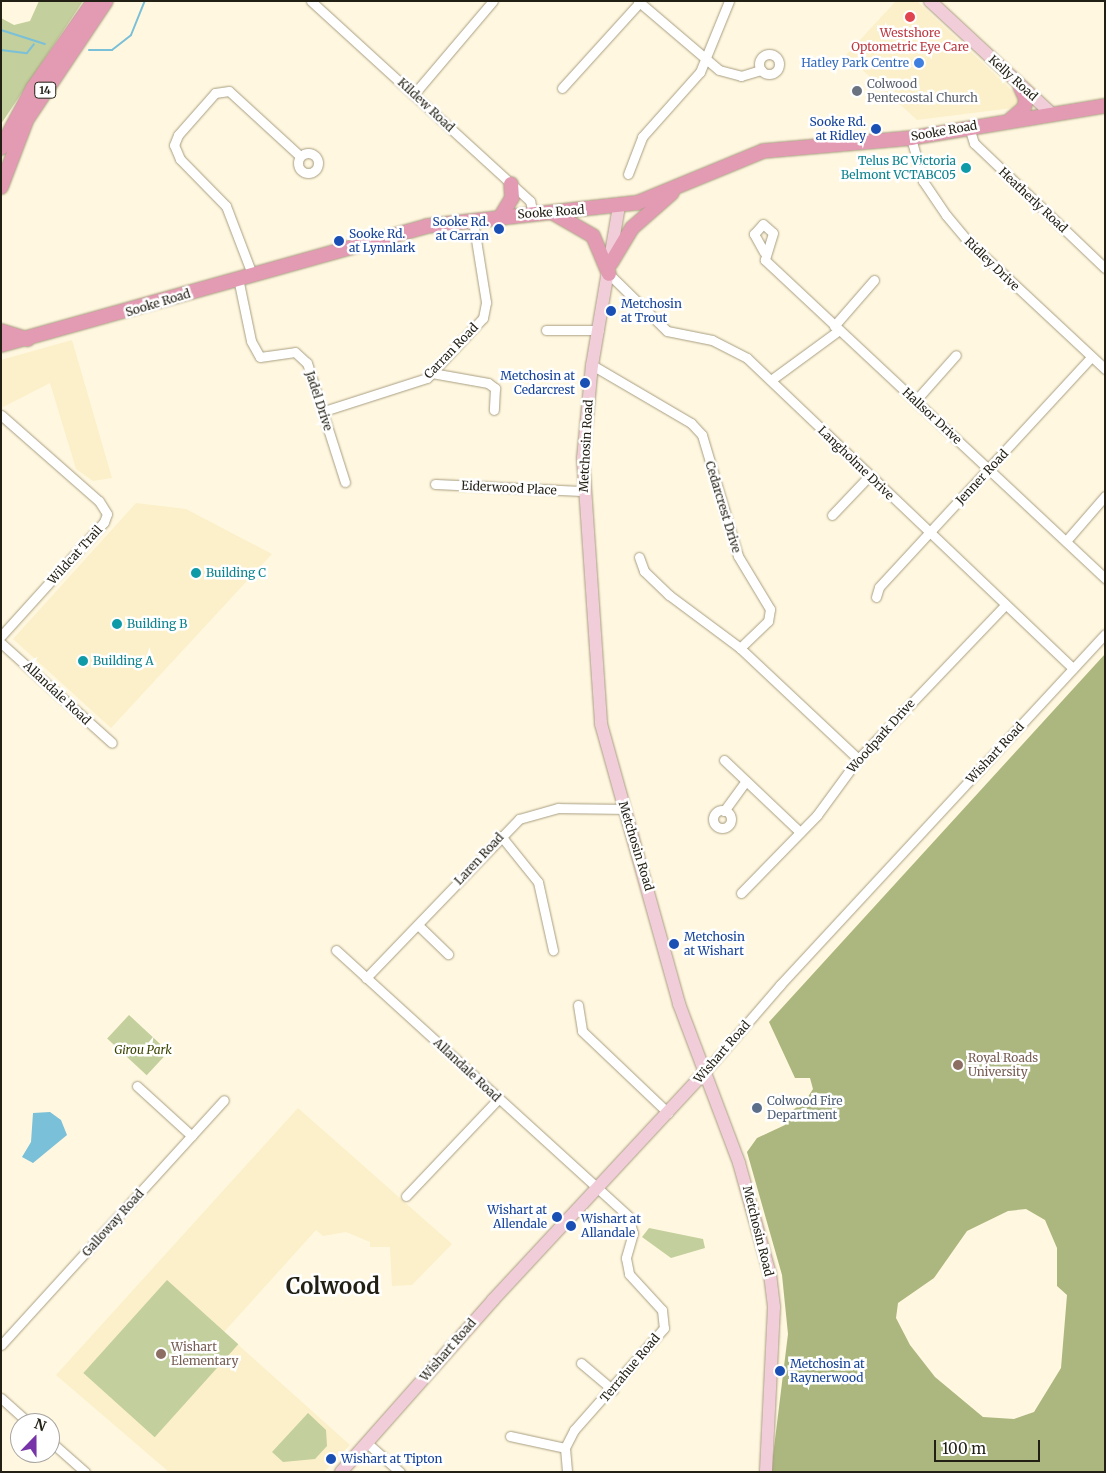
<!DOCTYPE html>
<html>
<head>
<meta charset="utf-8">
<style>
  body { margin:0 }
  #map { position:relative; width:1106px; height:1473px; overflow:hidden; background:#fff7df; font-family:Merriweather,serif }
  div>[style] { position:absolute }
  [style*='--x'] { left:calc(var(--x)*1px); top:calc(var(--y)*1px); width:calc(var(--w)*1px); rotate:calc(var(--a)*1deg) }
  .built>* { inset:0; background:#fcf0ca }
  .green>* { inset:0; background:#c3cf9c; transform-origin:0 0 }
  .forest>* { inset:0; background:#abb77e }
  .water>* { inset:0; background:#7ac0d8 }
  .stream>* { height:2px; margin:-1px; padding:0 1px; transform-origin:1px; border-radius:1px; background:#7ac0d8 }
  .roads { filter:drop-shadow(0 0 1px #a89e82) drop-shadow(0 0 1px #a89e82) }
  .street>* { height:9px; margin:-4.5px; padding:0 4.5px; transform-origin:4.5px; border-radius:4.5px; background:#fff }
  .street>.ring { margin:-4.5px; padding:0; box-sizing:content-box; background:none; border:9px solid #fff; border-radius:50% }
  .secondary>* { height:12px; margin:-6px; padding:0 6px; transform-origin:6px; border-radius:6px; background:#f1cdd9 }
  .primary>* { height:14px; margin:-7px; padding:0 7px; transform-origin:7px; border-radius:7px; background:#e39bb3 }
  .dots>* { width:14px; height:14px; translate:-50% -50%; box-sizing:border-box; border:2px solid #fff; border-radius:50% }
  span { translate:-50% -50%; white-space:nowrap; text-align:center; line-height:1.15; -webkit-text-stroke:5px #fff; paint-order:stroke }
  .shield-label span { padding:1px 4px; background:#fff; border:1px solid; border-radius:4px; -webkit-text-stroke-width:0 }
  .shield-label { font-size:11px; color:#221f14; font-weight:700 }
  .health-label { font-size:12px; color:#be3a42 }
  .shop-label { font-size:12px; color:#366cbe }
  .right { translate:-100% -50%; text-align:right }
  .street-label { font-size:12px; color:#221f14 }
  .worship-label { font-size:12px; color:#5b616d }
  .left { translate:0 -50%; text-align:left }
  .transit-label { font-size:12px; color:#164399 }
  .culture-label { font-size:12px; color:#0d838f }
  .park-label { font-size:12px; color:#3b4400; font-style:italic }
  .education-label { font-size:12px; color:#785e54 }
  .service-label { font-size:12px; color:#4e5e75 }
  .town-label { font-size:22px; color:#221f14; font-weight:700 }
  .frame { position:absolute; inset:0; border:2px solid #221f14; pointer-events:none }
  .north { position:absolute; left:10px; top:1413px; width:50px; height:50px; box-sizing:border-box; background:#fff; border:1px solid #a7a5a1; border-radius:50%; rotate:22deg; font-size:14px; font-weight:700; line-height:20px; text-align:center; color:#221f14 }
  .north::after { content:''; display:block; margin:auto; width:18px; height:22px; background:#7634a8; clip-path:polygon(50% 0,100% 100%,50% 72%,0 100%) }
  .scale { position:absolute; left:934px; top:1440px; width:106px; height:22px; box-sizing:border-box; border:2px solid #221f14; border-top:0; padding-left:6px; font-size:15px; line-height:18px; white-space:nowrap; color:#221f14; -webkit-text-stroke:4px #fff; paint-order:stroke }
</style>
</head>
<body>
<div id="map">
  <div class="built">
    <i style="clip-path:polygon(896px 1px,917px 1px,1021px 99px,1019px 107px,917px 120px,846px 55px)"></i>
    <i style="clip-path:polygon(72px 340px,112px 478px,93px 481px,76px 469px,50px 383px,1px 408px,1px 360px)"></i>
    <i style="clip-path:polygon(136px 503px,186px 509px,272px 554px,111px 728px,13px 639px)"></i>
    <i style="clip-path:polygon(298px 1108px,452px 1244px,412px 1285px,392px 1286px,390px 1247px,370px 1247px,370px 1242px,346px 1232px,323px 1236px,316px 1230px,224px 1332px,350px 1445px,324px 1472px,169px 1472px,56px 1375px)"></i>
  </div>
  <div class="green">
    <i style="clip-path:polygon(39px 1px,83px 1px,1px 124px,1px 18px,14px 25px,30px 21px)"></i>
    <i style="left:129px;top:1015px;width:54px;height:32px;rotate:43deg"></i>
    <i style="clip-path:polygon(649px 1228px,703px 1239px,705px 1248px,671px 1258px,642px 1237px)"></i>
    <i style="left:167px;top:1280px;width:96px;height:125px;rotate:42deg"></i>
    <i style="clip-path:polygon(308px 1413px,326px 1430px,327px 1446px,315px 1459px,283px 1462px,272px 1452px)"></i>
  </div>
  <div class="forest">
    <i style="clip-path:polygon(evenodd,1105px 654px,1105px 1472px,771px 1472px,788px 1334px,782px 1275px,747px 1152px,757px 1138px,785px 1125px,786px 1114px,804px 1103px,813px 1089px,810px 1078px,795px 1078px,769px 1022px,1105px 654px,1026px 1209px,1045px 1220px,1057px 1248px,1057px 1286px,1067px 1295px,1061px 1368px,1034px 1412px,1014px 1419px,983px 1417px,935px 1377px,910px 1345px,896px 1318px,898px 1303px,934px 1278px,967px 1231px,1008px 1211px,1026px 1209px)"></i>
  </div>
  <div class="water">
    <i style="clip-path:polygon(50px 1112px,61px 1120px,67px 1135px,33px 1163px,22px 1157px,31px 1142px,33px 1113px)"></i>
  </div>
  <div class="stream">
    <i style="--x:1;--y:30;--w:46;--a:17.7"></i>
    <i style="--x:1;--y:50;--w:26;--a:7"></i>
    <i style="--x:27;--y:53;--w:11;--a:-52"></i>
    <i style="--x:89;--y:50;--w:23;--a:0"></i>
    <i style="--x:112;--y:50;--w:24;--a:-38"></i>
    <i style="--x:131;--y:35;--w:37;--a:-68"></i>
  </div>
  <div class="roads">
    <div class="street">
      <i style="--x:311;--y:1;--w:297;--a:42.4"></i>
      <i style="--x:530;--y:201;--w:12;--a:76"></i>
      <i style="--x:638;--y:1;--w:106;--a:40.4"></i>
      <i style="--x:719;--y:70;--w:23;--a:15"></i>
      <i style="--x:741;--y:76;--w:21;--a:-17"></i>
      <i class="ring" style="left:759px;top:54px;width:11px;height:11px"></i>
      <i style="--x:562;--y:88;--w:115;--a:-47.8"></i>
      <i style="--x:414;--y:94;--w:122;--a:-49.7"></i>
      <i style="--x:969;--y:127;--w:17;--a:73"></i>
      <i style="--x:974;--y:143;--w:181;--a:43.7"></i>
      <i style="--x:911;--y:138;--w:45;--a:74.4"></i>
      <i style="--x:923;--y:181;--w:41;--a:55.9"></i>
      <i style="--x:946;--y:215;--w:35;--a:50"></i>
      <i style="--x:969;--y:242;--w:186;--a:43"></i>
      <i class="ring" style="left:298px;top:153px;width:11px;height:11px"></i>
      <i style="--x:628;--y:174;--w:40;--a:-69"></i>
      <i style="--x:642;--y:137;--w:87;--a:-48.3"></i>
      <i style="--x:700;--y:72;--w:77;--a:-67.8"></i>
      <i style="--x:764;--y:252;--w:21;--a:-119"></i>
      <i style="--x:754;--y:234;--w:13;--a:-48"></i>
      <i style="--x:763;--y:224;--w:13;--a:42"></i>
      <i style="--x:773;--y:233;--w:28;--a:107"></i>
      <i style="--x:765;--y:260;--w:466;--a:43.1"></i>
      <i style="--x:252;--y:274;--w:73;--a:-110.9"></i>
      <i style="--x:226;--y:206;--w:66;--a:-134.4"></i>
      <i style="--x:180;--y:159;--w:15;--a:-113"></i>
      <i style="--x:174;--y:145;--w:11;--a:-68"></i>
      <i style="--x:178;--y:135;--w:56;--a:-48.6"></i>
      <i style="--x:215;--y:93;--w:14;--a:-8"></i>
      <i style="--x:229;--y:91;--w:96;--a:42.5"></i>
      <i style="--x:609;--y:274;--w:81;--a:44.5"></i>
      <i style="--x:667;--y:331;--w:46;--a:11.3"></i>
      <i style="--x:712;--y:340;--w:39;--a:27"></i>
      <i style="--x:747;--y:358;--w:450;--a:43.6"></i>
      <i style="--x:238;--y:278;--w:64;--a:78.3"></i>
      <i style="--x:251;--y:341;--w:18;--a:61"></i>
      <i style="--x:260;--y:357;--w:35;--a:-8"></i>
      <i style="--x:295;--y:352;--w:16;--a:43"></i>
      <i style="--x:307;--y:363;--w:125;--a:72.3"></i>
      <i style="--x:834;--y:326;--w:61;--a:-49"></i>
      <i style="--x:546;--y:330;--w:53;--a:0"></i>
      <i style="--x:592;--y:365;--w:115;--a:30.4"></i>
      <i style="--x:691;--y:423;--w:16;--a:47"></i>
      <i style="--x:702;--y:435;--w:126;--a:73.4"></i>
      <i style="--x:738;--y:556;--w:62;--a:58.9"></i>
      <i style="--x:770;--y:609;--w:12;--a:99"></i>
      <i style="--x:768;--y:621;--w:39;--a:136"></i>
      <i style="--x:432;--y:373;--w:57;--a:10.1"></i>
      <i style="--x:488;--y:383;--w:9;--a:36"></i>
      <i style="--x:495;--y:388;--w:22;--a:93"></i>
      <i style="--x:771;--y:380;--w:84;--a:-36.3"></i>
      <i style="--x:916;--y:400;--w:60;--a:-48.4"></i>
      <i style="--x:324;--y:411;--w:108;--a:-17.8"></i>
      <i style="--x:427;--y:378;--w:82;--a:-47"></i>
      <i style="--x:483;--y:318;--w:16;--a:-79"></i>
      <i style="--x:486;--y:302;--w:82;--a:-99.1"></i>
      <i style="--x:1;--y:415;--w:130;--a:41.3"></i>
      <i style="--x:99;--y:501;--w:15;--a:58"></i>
      <i style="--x:107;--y:514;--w:9;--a:111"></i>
      <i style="--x:104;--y:522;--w:154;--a:132.1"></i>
      <i style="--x:435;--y:484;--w:147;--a:2.7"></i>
      <i style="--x:832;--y:515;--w:54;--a:-46.5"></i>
      <i style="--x:1066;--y:541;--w:60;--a:-49.1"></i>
      <i style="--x:639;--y:557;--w:15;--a:70"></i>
      <i style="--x:644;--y:571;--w:35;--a:44"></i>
      <i style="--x:669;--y:595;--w:89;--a:36.7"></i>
      <i style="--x:740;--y:648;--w:162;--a:43.2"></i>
      <i style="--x:876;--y:597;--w:10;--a:-73"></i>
      <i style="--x:879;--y:587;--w:313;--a:-47.3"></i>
      <i style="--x:1;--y:643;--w:149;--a:42"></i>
      <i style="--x:724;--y:760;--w:105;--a:43.5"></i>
      <i class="ring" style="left:713px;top:810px;width:9px;height:9px"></i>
      <i style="--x:724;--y:811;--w:37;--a:-54"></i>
      <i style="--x:501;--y:836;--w:59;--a:51.2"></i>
      <i style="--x:538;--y:882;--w:70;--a:77.6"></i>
      <i style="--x:741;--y:893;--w:109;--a:-45.7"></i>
      <i style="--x:817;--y:815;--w:69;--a:-53.8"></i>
      <i style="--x:858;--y:759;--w:213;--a:-46.3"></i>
      <i style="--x:418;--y:925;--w:42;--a:44"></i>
      <i style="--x:336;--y:950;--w:395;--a:42.3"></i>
      <i style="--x:628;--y:1216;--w:18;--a:74"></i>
      <i style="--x:633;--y:1233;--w:26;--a:106"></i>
      <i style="--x:626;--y:1258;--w:16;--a:79"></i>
      <i style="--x:629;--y:1274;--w:49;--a:47.5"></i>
      <i style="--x:662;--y:1310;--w:18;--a:84"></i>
      <i style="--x:664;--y:1328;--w:136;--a:131.4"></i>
      <i style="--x:574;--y:1430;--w:20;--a:117"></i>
      <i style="--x:565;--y:1448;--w:24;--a:85"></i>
      <i style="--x:366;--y:978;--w:221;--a:-46.1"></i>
      <i style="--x:519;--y:819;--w:41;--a:-15.8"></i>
      <i style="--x:558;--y:808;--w:66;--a:0.9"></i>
      <i style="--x:578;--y:1005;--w:26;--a:81"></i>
      <i style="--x:582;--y:1031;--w:119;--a:43.6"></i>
      <i style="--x:705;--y:1072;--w:115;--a:-49.2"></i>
      <i style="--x:780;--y:985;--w:478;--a:-47.2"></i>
      <i style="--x:137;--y:1086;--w:74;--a:42.3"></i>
      <i style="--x:406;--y:1196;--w:134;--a:-46.5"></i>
      <i style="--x:1;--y:1345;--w:331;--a:-47.7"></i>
      <i style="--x:581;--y:1363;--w:42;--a:40.2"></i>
      <i style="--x:1;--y:1398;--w:38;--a:42"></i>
      <i style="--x:510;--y:1436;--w:56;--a:12.3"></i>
      <i style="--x:50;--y:1441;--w:47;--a:41.5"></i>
      <i style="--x:367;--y:1443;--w:44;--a:41.3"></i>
    </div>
    <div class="secondary">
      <i style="--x:930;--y:1;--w:166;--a:42.8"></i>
      <i style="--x:619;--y:206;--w:161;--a:99.6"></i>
      <i style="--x:592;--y:365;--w:93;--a:95.5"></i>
      <i style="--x:583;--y:458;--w:267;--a:86.1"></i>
      <i style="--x:601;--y:724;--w:291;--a:74.4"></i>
      <i style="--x:679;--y:1004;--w:170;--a:69.3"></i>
      <i style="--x:739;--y:1163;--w:115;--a:74.4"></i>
      <i style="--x:770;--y:1274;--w:33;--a:83"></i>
      <i style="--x:774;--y:1307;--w:165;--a:92.8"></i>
      <i style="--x:341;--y:1472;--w:230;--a:-48.5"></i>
      <i style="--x:493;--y:1300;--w:311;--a:-47.1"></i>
    </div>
    <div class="primary">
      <i style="--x:1011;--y:119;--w:17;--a:-40"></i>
      <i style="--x:1024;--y:108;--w:9;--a:-77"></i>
      <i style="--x:1026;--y:99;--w:14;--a:-115"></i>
      <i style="--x:1;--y:148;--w:68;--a:-61.9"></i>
      <i style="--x:33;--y:88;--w:106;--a:-55"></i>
      <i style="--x:1;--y:187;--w:73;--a:-69.1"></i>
      <i style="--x:27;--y:119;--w:142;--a:-56.2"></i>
      <i style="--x:553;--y:213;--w:46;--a:29.9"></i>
      <i style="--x:593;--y:236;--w:41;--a:67.2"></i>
      <i style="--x:501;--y:216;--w:21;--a:-59"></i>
      <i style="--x:512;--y:198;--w:14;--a:-94"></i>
      <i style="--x:611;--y:263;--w:41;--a:-59"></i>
      <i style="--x:632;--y:228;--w:53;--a:-41.2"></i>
      <i style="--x:1;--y:331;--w:28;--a:17"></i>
      <i style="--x:1;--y:345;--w:442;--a:-15.6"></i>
      <i style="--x:427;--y:226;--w:211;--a:-6.3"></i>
      <i style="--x:637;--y:203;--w:136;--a:-22.4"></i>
      <i style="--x:763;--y:151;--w:149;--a:-5"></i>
      <i style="--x:911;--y:138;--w:197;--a:-9.4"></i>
    </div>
  </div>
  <div class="dots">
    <i style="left:910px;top:17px;background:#e0444e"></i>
    <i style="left:919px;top:63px;background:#3f7fe0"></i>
    <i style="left:857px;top:91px;background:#6b7280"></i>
    <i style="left:876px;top:129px;background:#1a4fb4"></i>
    <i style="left:966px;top:168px;background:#0f9aa8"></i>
    <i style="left:499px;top:229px;background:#1a4fb4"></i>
    <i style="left:339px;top:241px;background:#1a4fb4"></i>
    <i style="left:611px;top:311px;background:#1a4fb4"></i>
    <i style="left:585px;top:383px;background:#1a4fb4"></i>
    <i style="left:196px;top:573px;background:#0f9aa8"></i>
    <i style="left:117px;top:624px;background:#0f9aa8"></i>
    <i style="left:83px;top:661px;background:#0f9aa8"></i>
    <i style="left:674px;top:944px;background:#1a4fb4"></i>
    <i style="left:958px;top:1065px;background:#8d6e63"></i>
    <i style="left:757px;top:1108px;background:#5c6f8a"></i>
    <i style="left:557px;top:1217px;background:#1a4fb4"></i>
    <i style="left:571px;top:1226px;background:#1a4fb4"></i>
    <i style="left:161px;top:1354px;background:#8d6e63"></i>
    <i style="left:780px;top:1371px;background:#1a4fb4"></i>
    <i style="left:331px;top:1459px;background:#1a4fb4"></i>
  </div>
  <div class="shield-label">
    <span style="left:45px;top:90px">14</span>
  </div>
  <div class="health-label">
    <span style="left:910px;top:40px">Westshore<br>Optometric Eye Care</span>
  </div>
  <div class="shop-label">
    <span class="right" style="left:909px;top:63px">Hatley Park Centre</span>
  </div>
  <div class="street-label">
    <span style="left:1013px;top:78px;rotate:42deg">Kelly Road</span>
    <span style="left:426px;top:105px;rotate:43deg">Kildew Road</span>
    <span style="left:944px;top:131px;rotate:-10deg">Sooke Road</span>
    <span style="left:1033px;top:200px;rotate:43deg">Heatherly Road</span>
    <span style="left:551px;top:212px;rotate:-4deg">Sooke Road</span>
    <span style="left:992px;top:264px;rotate:44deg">Ridley Drive</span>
    <span style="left:158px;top:303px;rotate:-17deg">Sooke Road</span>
    <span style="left:451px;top:351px;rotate:-46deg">Carran Road</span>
    <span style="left:319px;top:401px;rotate:72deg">Jadel Drive</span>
    <span style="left:932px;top:416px;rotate:43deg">Hallsor Drive</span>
    <span style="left:586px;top:446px;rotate:-87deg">Metchosin Road</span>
    <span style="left:856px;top:463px;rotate:44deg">Langholme Drive</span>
    <span style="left:982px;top:477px;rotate:-47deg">Jenner Road</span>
    <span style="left:509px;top:488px;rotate:3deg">Eiderwood Place</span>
    <span style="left:723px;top:507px;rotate:73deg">Cedarcrest Drive</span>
    <span style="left:75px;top:555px;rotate:-48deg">Wildcat Trail</span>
    <span style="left:57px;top:693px;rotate:43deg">Allandale Road</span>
    <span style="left:881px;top:736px;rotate:-48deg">Woodpark Drive</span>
    <span style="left:995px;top:753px;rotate:-47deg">Wishart Road</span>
    <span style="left:636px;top:846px;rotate:73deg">Metchosin Road</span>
    <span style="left:479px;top:859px;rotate:-47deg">Laren Road</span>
    <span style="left:722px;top:1052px;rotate:-49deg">Wishart Road</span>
    <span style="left:467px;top:1070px;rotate:43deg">Allandale Road</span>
    <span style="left:113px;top:1223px;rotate:-48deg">Galloway Road</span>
    <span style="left:758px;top:1231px;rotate:76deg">Metchosin Road</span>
    <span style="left:448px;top:1350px;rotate:-49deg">Wishart Road</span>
    <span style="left:630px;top:1368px;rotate:-50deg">Terrahue Road</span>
  </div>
  <div class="worship-label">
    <span class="left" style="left:867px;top:91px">Colwood<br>Pentecostal Church</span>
  </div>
  <div class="transit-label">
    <span class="right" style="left:866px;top:129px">Sooke Rd.<br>at Ridley</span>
    <span class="right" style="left:489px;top:229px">Sooke Rd.<br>at Carran</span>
    <span class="left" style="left:349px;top:241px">Sooke Rd.<br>at Lynnlark</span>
    <span class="left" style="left:621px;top:311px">Metchosin<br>at Trout</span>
    <span class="right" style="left:575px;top:383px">Metchosin at<br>Cedarcrest</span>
    <span class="left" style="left:684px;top:944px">Metchosin<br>at Wishart</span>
    <span class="right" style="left:547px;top:1217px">Wishart at<br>Allendale</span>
    <span class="left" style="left:581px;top:1226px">Wishart at<br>Allandale</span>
    <span class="left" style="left:790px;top:1371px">Metchosin at<br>Raynerwood</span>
    <span class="left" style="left:341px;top:1459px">Wishart at Tipton</span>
  </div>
  <div class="culture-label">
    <span class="right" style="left:956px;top:168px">Telus BC Victoria<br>Belmont VCTABC05</span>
    <span class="left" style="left:206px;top:573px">Building C</span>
    <span class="left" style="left:127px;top:624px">Building B</span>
    <span class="left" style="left:93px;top:661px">Building A</span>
  </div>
  <div class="park-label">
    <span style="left:143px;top:1050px">Girou Park</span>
  </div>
  <div class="education-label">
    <span class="left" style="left:968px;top:1065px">Royal Roads<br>University</span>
    <span class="left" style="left:171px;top:1354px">Wishart<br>Elementary</span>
  </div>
  <div class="service-label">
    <span class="left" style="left:767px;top:1108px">Colwood Fire<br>Department</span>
  </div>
  <div class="town-label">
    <span style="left:333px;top:1287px">Colwood</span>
  </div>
  <div class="frame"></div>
  <div class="north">N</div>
  <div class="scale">100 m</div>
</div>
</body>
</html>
